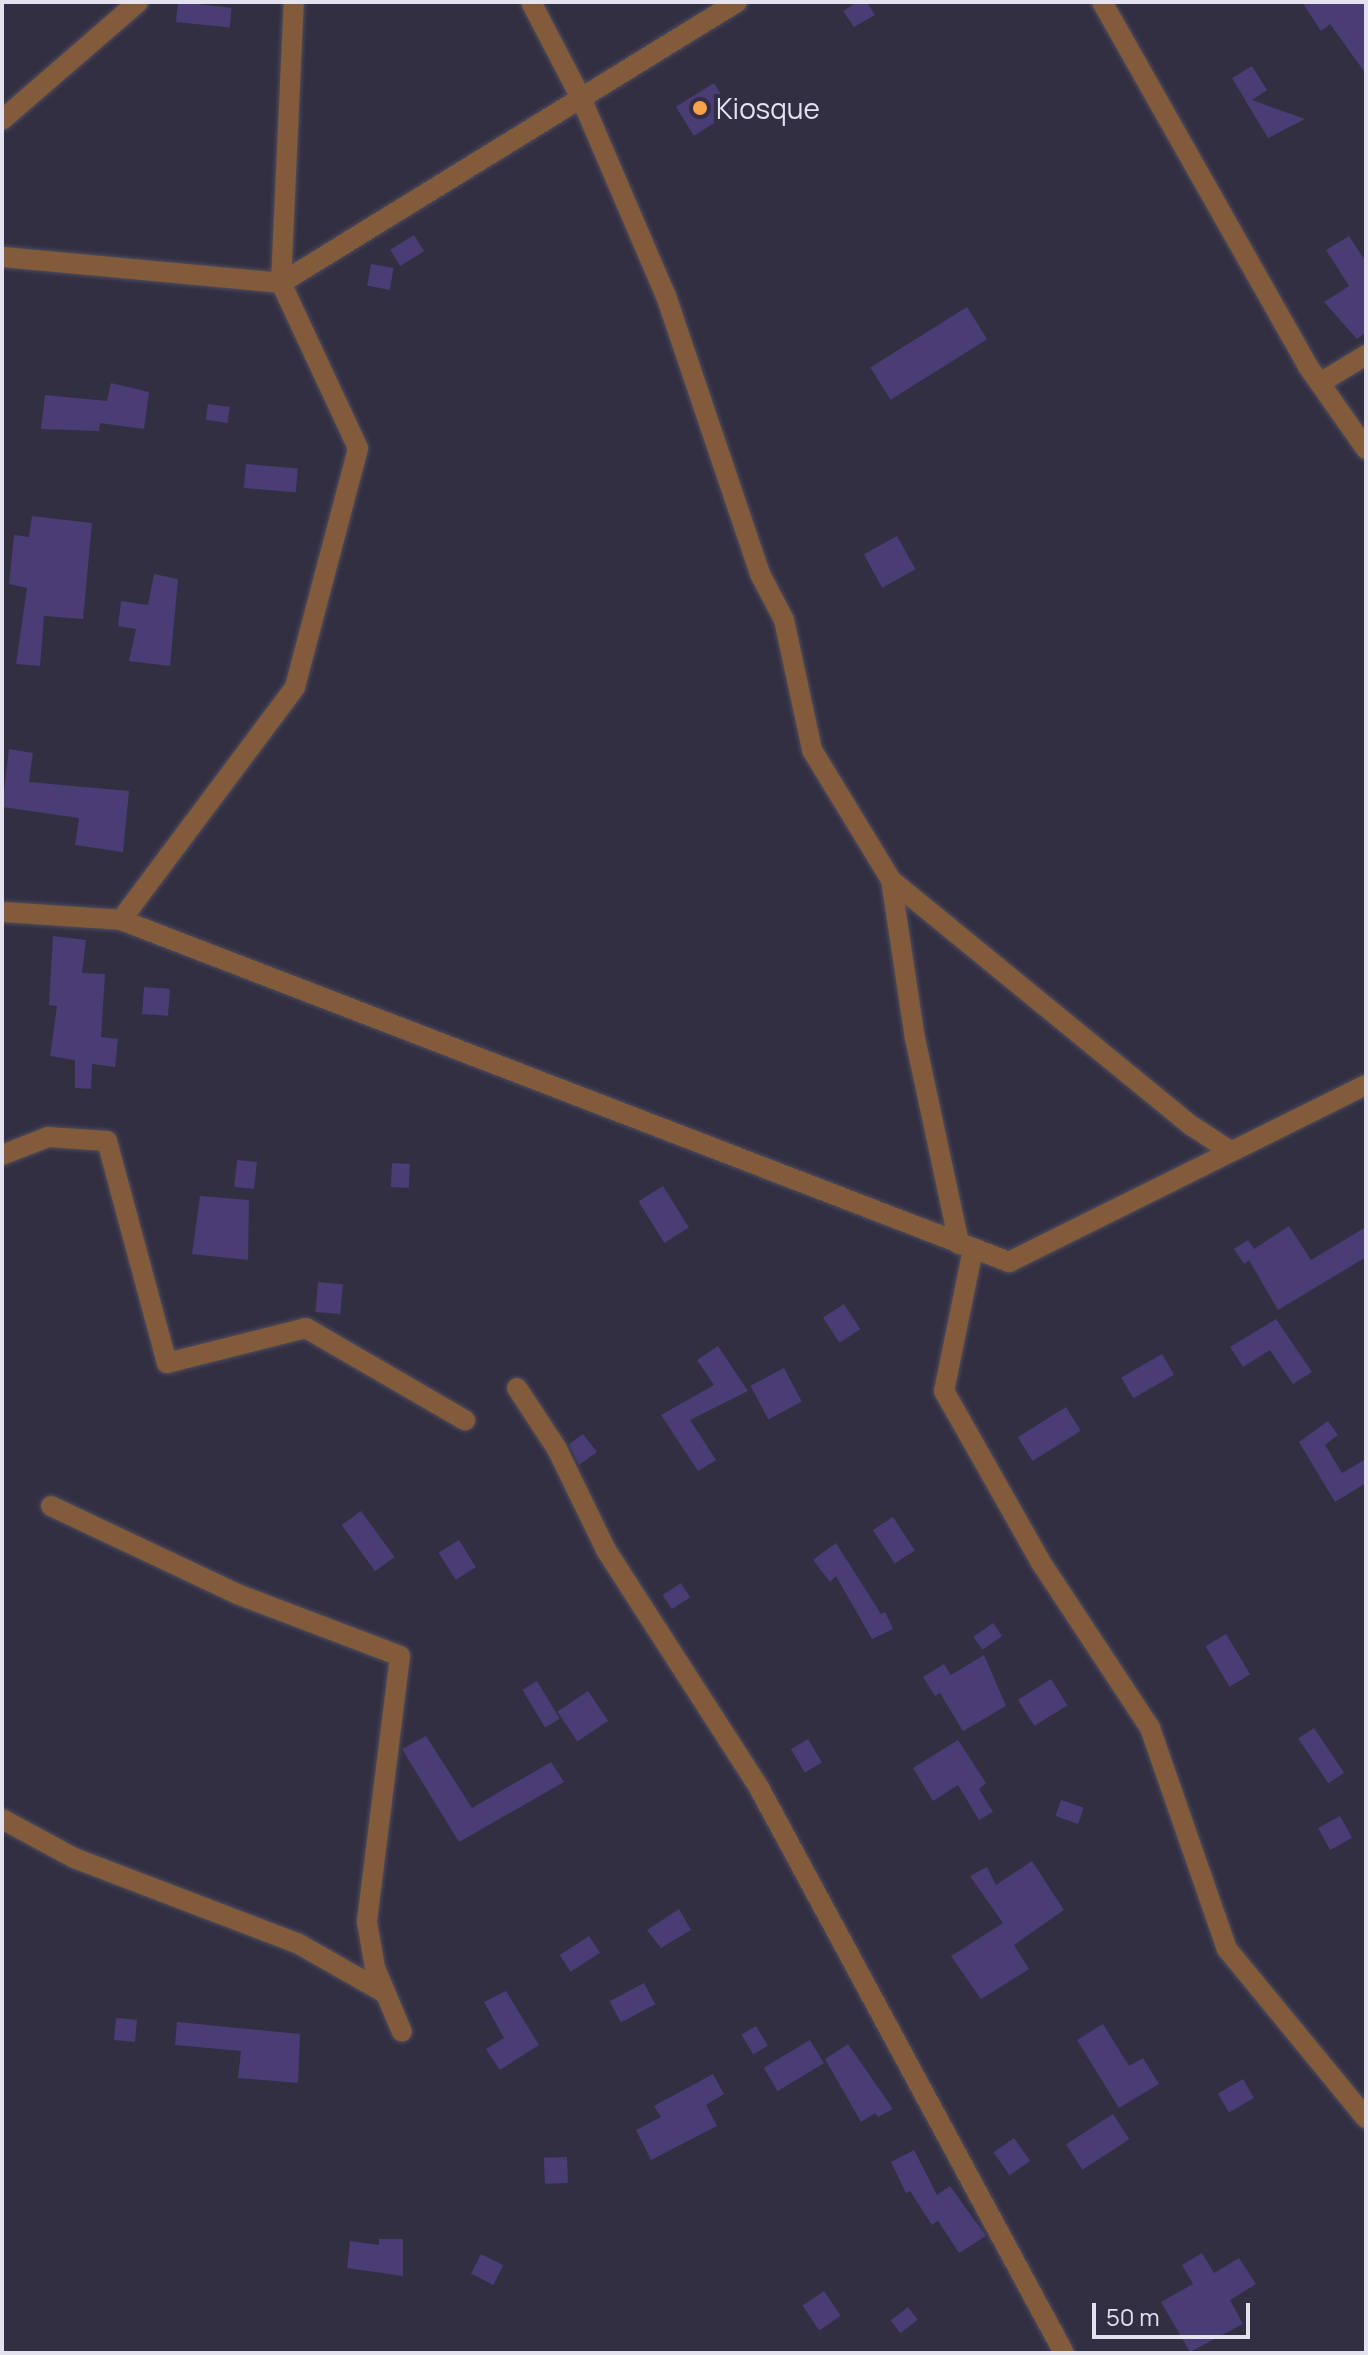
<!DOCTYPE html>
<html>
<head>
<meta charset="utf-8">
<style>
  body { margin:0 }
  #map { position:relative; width:1368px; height:2355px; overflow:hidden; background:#332f42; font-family:Manrope,sans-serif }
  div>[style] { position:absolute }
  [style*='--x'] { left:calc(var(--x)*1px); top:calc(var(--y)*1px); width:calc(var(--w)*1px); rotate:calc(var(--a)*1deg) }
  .building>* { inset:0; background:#4a3c75; transform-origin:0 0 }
  .roads { filter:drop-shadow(0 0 2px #4f4c5e) drop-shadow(0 0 2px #4f4c5e) }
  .minor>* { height:20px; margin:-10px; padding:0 10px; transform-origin:10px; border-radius:10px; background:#815b3a }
  .dots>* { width:22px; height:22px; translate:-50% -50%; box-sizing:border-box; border:4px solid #332f42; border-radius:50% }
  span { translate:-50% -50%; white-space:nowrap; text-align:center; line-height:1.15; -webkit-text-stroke:8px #332f42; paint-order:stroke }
  .poi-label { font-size:28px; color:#e4e2ef }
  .left { translate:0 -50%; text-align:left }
  .frame { position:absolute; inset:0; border:4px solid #e4e2ef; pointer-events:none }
  .scale { position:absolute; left:1092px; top:2303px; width:158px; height:36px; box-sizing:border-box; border:4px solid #e4e2ef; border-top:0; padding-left:10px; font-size:24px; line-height:28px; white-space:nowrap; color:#e4e2ef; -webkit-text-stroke:6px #332f42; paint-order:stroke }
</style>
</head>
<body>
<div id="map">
  <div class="building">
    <i style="left:178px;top:2px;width:54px;height:20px;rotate:6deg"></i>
    <i style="clip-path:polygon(857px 2px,867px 2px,875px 15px,854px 27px,843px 11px)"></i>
    <i style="clip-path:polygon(1302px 2px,1366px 2px,1366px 74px,1330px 24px,1321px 31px)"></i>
    <i style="clip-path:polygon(1252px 66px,1267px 90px,1252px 100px,1305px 119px,1268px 138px,1232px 78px)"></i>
    <i style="left:714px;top:83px;width:34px;height:45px;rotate:58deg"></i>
    <i style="left:414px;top:235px;width:19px;height:28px;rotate:58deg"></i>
    <i style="clip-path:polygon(1349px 236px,1366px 262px,1366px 332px,1357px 339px,1324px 302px,1349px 286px,1326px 250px)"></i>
    <i style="left:371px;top:264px;width:23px;height:22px;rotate:10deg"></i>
    <i style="left:967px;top:307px;width:38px;height:114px;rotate:58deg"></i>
    <i style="clip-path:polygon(111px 383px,149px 392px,144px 429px,100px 423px,99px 431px,41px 429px,45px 395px,107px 401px)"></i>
    <i style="left:208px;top:404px;width:22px;height:16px;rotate:8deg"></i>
    <i style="left:246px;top:464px;width:52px;height:24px;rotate:5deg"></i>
    <i style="clip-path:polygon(32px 516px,92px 523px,83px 619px,44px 616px,40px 666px,16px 664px,27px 588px,9px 584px,14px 535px,29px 537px)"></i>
    <i style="left:897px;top:536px;width:38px;height:38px;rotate:61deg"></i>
    <i style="clip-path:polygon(154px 574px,178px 579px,170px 666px,129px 661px,136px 629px,118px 626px,121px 601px,148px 605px)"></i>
    <i style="clip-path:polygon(9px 749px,33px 753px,29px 782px,129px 791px,123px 852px,75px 845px,79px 818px,2px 807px)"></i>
    <i style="clip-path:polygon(53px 936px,86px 940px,82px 973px,105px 974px,101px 1037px,118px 1039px,115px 1067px,92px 1064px,91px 1089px,75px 1088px,75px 1060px,50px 1056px,57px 1006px,49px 1005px)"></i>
    <i style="left:144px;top:987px;width:26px;height:27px;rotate:4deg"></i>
    <i style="left:237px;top:1160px;width:20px;height:27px;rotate:6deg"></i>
    <i style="left:392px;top:1163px;width:18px;height:24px;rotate:3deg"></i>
    <i style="left:663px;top:1186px;width:49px;height:29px;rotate:58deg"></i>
    <i style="clip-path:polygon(200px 1196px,249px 1200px,248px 1260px,192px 1254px)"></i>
    <i style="clip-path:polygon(1289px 1226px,1311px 1260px,1366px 1227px,1366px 1257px,1278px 1310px,1249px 1260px,1244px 1264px,1234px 1249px,1248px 1240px,1254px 1249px)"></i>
    <i style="left:318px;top:1282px;width:25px;height:30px;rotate:5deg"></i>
    <i style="left:844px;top:1304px;width:30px;height:25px;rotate:57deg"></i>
    <i style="clip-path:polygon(1276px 1319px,1312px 1372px,1293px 1384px,1270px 1350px,1243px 1367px,1230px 1347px)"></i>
    <i style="clip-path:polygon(718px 1346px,748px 1391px,690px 1420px,716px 1460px,698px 1471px,661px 1415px,714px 1385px,697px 1360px)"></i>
    <i style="left:1162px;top:1354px;width:24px;height:47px;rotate:60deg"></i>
    <i style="left:784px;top:1368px;width:38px;height:38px;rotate:62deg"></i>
    <i style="left:1066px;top:1407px;width:28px;height:57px;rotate:58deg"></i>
    <i style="clip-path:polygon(1328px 1421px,1338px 1435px,1325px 1445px,1342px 1473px,1366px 1459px,1366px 1483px,1335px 1502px,1299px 1442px)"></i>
    <i style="clip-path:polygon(583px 1434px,597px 1452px,579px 1465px,569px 1444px)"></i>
    <i style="left:361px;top:1511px;width:57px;height:24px;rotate:54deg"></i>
    <i style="left:893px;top:1517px;width:40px;height:24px;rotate:57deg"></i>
    <i style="left:459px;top:1540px;width:32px;height:24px;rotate:58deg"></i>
    <i style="clip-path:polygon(836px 1543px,881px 1614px,885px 1612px,893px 1629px,872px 1639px,836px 1576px,830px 1582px,813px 1560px)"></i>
    <i style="left:681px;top:1583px;width:17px;height:22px;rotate:57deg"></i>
    <i style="left:993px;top:1623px;width:16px;height:24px;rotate:55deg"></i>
    <i style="left:1226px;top:1634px;width:47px;height:24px;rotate:59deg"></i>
    <i style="clip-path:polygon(984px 1655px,1006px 1706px,963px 1731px,940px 1693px,935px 1696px,923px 1677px,944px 1664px,951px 1675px)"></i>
    <i style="left:1051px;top:1679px;width:31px;height:39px;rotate:58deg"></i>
    <i style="left:537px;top:1681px;width:44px;height:17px;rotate:59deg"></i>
    <i style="left:588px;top:1691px;width:36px;height:37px;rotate:56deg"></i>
    <i style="left:1314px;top:1728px;width:54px;height:19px;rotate:56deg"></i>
    <i style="clip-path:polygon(426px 1736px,472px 1808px,551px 1762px,564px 1782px,459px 1842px,402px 1749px)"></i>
    <i style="left:808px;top:1739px;width:27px;height:20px;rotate:59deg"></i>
    <i style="clip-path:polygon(958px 1740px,986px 1783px,979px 1789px,993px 1812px,979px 1820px,958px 1785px,933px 1801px,913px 1768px)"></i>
    <i style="left:1061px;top:1800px;width:24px;height:17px;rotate:19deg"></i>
    <i style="left:1340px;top:1816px;width:25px;height:25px;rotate:61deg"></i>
    <i style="clip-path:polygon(1032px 1861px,1064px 1910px,1014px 1945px,1029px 1969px,981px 1999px,951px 1956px,1003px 1923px,970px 1876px,987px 1867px,996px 1885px)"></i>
    <i style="clip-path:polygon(679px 1909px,691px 1930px,661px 1948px,647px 1930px)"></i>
    <i style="left:589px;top:1936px;width:20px;height:35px;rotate:57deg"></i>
    <i style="left:644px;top:1983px;width:24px;height:39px;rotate:62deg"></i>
    <i style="clip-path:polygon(506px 1991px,539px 2045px,500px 2070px,486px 2049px,504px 2038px,484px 2002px)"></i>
    <i style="left:116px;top:2018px;width:21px;height:22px;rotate:5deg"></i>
    <i style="clip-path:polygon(177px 2022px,300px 2034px,298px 2083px,238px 2078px,241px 2051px,175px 2045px)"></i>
    <i style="clip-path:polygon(1103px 2024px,1129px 2066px,1143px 2058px,1159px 2084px,1119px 2108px,1077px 2040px)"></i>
    <i style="left:756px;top:2026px;width:23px;height:17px;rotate:59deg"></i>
    <i style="left:810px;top:2040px;width:27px;height:54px;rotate:59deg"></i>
    <i style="clip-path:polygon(848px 2044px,893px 2109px,878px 2117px,875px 2113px,861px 2122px,825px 2059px)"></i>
    <i style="clip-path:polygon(713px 2074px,724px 2094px,706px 2105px,717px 2126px,651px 2160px,636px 2130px,661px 2117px,654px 2106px)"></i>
    <i style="left:1243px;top:2079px;width:22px;height:29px;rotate:60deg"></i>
    <i style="left:1113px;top:2114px;width:30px;height:56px;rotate:57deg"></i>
    <i style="left:1014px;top:2138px;width:28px;height:25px;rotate:55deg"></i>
    <i style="clip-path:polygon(914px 2150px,937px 2195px,950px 2186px,986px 2236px,959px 2253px,938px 2221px,932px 2225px,910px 2191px,906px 2193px,891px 2162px)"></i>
    <i style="left:567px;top:2157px;width:26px;height:23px;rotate:88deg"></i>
    <i style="clip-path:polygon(379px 2239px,403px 2239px,403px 2276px,347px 2268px,350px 2241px,379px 2245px)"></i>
    <i style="clip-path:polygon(1202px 2253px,1214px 2273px,1239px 2258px,1256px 2284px,1230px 2300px,1243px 2324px,1190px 2352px,1161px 2302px,1193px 2284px,1182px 2265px)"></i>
    <i style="left:481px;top:2254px;width:25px;height:22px;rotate:27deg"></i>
    <i style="left:824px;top:2291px;width:30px;height:26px;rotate:56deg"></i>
    <i style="left:908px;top:2307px;width:16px;height:22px;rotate:52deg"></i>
  </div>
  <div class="roads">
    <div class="minor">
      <i style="--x:531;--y:2;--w:108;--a:62.5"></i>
      <i style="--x:581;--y:98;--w:215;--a:66.8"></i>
      <i style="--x:666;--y:296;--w:293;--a:71.3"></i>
      <i style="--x:760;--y:574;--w:52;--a:62.4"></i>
      <i style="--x:784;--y:620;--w:133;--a:77.8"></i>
      <i style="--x:812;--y:750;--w:152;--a:58.7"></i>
      <i style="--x:891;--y:880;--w:389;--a:39.3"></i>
      <i style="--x:1192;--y:1126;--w:45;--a:33.3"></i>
      <i style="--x:1102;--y:2;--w:417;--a:60.5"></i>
      <i style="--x:1307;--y:365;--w:103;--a:54.9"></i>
      <i style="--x:2;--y:120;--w:180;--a:-40.9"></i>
      <i style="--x:2;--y:257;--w:280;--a:5.3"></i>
      <i style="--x:281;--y:283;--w:536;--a:-31.64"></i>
      <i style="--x:1320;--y:383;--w:54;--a:-31.3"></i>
      <i style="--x:891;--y:880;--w:160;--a:81.4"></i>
      <i style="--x:915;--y:1038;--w:211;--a:77.9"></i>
      <i style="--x:2;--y:912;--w:119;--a:3.8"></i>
      <i style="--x:121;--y:920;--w:952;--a:21.06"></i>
      <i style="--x:1009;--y:1262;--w:398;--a:-26.4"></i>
      <i style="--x:121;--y:920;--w:291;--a:-53.2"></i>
      <i style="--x:295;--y:687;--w:247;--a:-75.2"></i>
      <i style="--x:358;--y:448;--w:182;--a:-115"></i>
      <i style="--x:281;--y:283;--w:281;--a:-87.4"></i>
      <i style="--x:2;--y:1155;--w:49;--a:-21.4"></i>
      <i style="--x:48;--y:1137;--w:59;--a:3.9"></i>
      <i style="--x:107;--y:1141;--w:230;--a:74.9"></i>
      <i style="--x:167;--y:1363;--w:143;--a:-14.1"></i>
      <i style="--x:306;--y:1328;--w:184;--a:30.1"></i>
      <i style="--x:973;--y:1249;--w:145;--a:101.5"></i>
      <i style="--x:944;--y:1391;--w:195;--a:60.5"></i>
      <i style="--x:1040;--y:1561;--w:200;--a:56.6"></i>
      <i style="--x:1150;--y:1728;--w:234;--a:70.8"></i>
      <i style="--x:1227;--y:1949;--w:219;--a:50.6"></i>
      <i style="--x:517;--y:1388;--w:73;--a:56.7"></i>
      <i style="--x:557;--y:1449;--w:112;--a:64.1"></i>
      <i style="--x:606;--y:1550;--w:278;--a:57.2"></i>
      <i style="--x:757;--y:1784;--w:647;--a:61.65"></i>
      <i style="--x:51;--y:1506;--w:206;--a:25.3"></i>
      <i style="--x:237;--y:1594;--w:174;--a:20.8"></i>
      <i style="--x:400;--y:1656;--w:268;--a:97.1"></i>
      <i style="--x:367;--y:1922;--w:47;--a:80.1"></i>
      <i style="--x:375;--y:1968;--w:69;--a:67.1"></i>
      <i style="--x:2;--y:1819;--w:82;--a:28.4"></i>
      <i style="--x:74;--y:1858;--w:239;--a:20.9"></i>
      <i style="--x:297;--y:1943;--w:101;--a:29.6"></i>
    </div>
  </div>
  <div class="dots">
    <i style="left:700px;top:108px;background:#f8a04b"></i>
  </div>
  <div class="poi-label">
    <span class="left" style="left:716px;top:108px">Kiosque</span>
  </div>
  <div class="frame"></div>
  <div class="scale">50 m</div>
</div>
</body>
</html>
